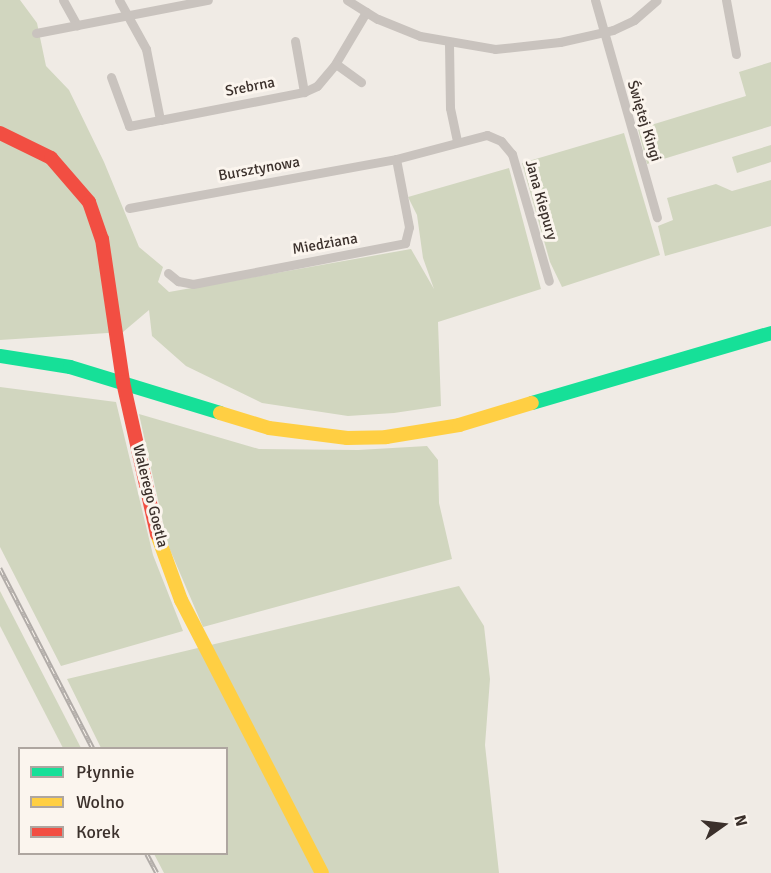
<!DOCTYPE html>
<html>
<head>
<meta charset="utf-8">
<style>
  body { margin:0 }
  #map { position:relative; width:771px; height:873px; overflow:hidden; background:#f0ebe5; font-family:Signika,sans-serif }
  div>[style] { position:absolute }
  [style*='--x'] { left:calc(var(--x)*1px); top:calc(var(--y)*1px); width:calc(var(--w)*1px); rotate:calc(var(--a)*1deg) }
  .green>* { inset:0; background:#d1d6bf }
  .street>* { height:9px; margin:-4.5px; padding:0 4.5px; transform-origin:4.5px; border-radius:4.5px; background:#c9c3be }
  .fast>* { height:14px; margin:-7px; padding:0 7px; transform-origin:7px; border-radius:7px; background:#16e098 }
  .slow>* { height:14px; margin:-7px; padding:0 7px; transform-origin:7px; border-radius:7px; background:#ffcf43 }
  .jam>* { height:14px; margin:-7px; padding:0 7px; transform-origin:7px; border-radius:7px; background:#f24e42 }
  .rail>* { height:4.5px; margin-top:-2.25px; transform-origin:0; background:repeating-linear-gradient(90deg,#fbf5ee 0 7px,#b1aca8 0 14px); box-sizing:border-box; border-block:2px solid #b1aca8 }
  span { translate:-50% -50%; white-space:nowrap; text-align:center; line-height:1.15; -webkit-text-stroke:6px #fbf5ee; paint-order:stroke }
  .street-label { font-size:15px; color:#3b302b }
  .legend { position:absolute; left:18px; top:747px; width:210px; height:108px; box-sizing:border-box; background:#fbf5ee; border:2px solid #aea6a0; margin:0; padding:8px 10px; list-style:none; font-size:18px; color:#3b302b }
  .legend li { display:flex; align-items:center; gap:12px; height:30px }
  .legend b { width:30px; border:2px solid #aea6a0 }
  .north { position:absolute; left:693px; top:795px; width:60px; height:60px; -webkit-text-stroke:4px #fbf5ee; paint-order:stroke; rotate:76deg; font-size:16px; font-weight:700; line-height:24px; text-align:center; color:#3b302b }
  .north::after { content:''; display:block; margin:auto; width:21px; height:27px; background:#3b302b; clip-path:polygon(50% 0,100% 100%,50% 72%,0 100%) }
</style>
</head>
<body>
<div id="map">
  <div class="green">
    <i style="clip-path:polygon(0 0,20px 0,37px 23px,46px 66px,69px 90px,104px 162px,139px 247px,163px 267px,158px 282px,169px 292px,411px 249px,434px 289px,423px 258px,417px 215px,408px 197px,509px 168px,541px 289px,438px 322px,441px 406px,394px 413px,348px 416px,262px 403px,186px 366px,152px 336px,149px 310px,123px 332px,0 340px)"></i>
    <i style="clip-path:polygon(771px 62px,771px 126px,647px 164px,638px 129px,746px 96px,739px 72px)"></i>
    <i style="clip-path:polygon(624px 133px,660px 255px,562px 287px,550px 262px,522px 163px)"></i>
    <i style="clip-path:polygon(771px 145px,771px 162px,737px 173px,732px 157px)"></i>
    <i style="clip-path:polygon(771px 180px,771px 226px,665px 256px,658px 226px,673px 220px,667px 198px,716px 184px,732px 191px)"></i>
    <i style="clip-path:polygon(0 387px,116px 402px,153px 555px,183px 631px,61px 666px,0 547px)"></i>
    <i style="clip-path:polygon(139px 414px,259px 449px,358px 450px,427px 446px,438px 460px,439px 503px,452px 559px,203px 627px,168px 545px)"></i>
    <i style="clip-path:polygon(459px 586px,484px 626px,490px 679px,485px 745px,499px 873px,164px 873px,154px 854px,226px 854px,226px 748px,101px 748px,67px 679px)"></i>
    <i style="clip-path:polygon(0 591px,81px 748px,63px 748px,0 626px)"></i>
  </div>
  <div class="street">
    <i style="--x:63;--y:0;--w:29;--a:61"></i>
    <i style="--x:119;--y:0;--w:56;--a:61.1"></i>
    <i style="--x:146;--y:49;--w:72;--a:78.8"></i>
    <i style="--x:160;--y:120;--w:147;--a:-11"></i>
    <i style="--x:304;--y:92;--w:14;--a:-25"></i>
    <i style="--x:317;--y:86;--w:26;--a:-50"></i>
    <i style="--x:334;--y:66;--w:63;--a:-59.3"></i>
    <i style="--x:347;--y:0;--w:36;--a:32"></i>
    <i style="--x:378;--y:19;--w:45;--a:22"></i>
    <i style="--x:420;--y:36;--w:76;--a:9.8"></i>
    <i style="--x:495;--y:49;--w:65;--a:-6.1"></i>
    <i style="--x:560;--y:42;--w:54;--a:-12.8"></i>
    <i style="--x:613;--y:30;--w:23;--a:-25"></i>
    <i style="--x:634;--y:20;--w:30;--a:-41"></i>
    <i style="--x:595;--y:0;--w:226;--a:74.1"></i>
    <i style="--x:726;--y:0;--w:55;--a:79.5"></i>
    <i style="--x:36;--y:33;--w:175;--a:-10.9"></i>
    <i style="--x:295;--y:41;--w:52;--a:80"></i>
    <i style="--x:449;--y:44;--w:64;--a:89.1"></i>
    <i style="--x:450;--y:108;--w:34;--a:78"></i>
    <i style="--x:336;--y:64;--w:31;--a:36"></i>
    <i style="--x:111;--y:77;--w:52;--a:69.8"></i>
    <i style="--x:129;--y:126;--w:32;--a:-11"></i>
    <i style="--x:129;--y:208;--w:271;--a:-10.4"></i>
    <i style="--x:396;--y:159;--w:94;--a:-14.8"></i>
    <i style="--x:487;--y:135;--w:15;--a:23"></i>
    <i style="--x:501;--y:141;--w:17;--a:50"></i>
    <i style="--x:512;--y:154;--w:132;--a:73.8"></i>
    <i style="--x:168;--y:273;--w:13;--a:39"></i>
    <i style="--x:178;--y:281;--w:15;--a:11"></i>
    <i style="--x:193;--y:284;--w:216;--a:-10.9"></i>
    <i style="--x:405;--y:243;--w:16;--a:-76"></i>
    <i style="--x:409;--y:227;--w:69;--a:-100.8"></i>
  </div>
  <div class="fast">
    <i style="--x:0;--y:356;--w:71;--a:8.9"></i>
    <i style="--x:70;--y:367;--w:157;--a:17"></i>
    <i style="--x:532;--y:403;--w:249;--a:-16.3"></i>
  </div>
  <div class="slow">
    <i style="--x:220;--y:413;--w:51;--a:17"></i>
    <i style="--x:269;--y:428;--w:79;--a:7.3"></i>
    <i style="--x:347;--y:438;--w:39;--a:-1"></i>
    <i style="--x:386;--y:437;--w:74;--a:-9.3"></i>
    <i style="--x:459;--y:425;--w:76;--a:-16.8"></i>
    <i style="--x:157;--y:534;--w:70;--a:70"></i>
    <i style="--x:181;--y:600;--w:307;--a:62.7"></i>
  </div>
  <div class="jam">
    <i style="--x:0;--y:133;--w:57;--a:26.1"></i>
    <i style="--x:51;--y:158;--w:58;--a:49.2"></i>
    <i style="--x:89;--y:202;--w:39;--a:71"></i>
    <i style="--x:102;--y:239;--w:145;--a:81.6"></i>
    <i style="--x:123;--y:382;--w:156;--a:77.4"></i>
  </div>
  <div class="rail">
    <i style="--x:0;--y:568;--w:203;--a:62.7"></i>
    <i style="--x:147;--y:854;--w:21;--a:62"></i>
  </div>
  <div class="street-label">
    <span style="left:250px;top:87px;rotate:-11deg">Srebrna</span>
    <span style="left:644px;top:121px;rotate:73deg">Świętej Kingi</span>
    <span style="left:259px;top:169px;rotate:-10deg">Bursztynowa</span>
    <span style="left:541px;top:200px;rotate:74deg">Jana Kiepury</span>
    <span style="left:325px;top:244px;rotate:-10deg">Miedziana</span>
    <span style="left:150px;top:496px;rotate:76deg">Walerego Goetla</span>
  </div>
  <ul class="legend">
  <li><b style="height:8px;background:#16e098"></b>Płynnie</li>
  <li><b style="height:8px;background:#ffcf43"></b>Wolno</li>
  <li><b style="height:8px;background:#f24e42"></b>Korek</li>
  </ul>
  <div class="north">N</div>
</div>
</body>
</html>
